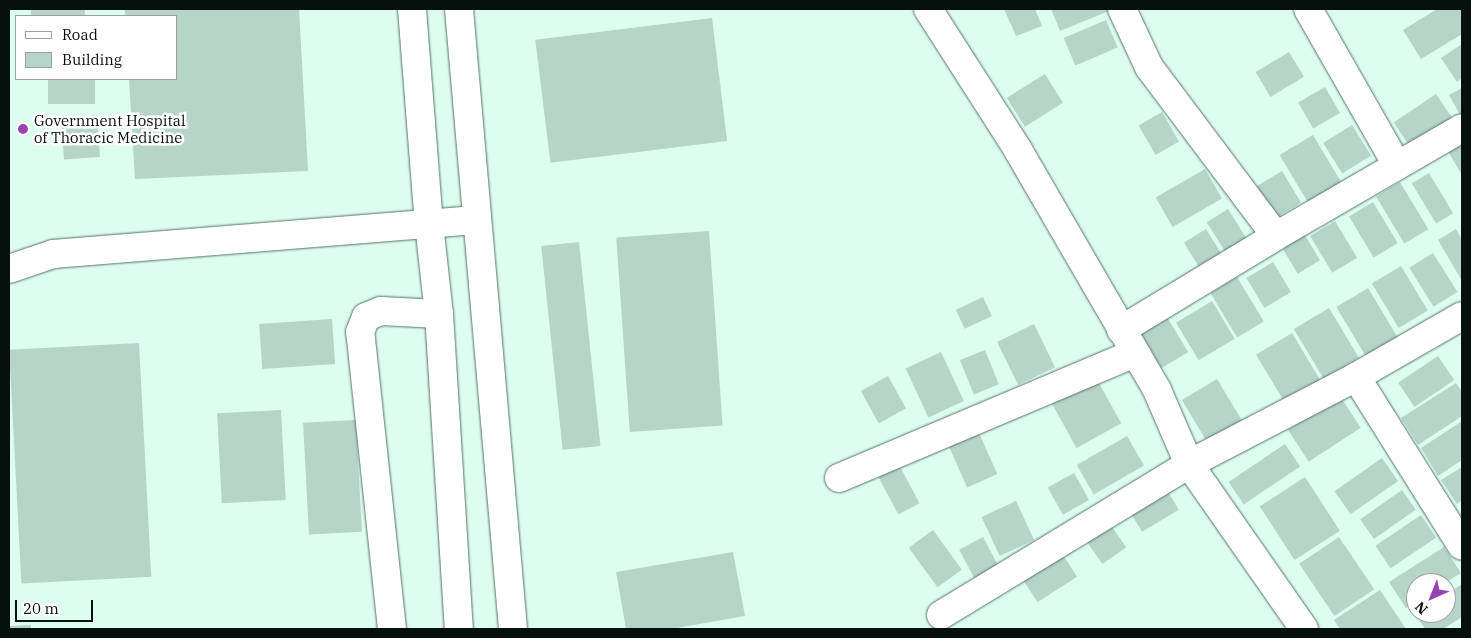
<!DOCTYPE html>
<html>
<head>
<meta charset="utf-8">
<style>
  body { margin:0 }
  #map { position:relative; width:1471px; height:638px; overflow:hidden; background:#ddfdf0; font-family:"IBM Plex Serif",serif }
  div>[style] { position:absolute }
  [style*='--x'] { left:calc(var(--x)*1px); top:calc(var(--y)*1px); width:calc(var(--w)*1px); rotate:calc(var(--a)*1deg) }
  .building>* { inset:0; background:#b6d4c8; transform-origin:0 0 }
  .roads { filter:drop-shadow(0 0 1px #567267) drop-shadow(0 0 1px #567267) }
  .minor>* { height:28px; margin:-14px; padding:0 14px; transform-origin:14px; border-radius:14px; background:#fff }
  .dots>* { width:14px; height:14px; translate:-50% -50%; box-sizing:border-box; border:2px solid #fff; border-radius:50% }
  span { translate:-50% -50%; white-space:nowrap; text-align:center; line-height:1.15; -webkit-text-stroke:5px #fff; paint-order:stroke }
  .poi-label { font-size:15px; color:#06100c }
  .left { translate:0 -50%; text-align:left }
  .frame { position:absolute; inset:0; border:10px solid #06100c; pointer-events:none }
  .legend { position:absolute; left:15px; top:15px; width:162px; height:65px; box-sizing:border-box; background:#fff; border:1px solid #9b9f9e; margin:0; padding:6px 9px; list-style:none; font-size:15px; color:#06100c }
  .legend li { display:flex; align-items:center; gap:10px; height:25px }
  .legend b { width:25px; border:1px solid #9b9f9e }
  .north { position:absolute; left:1406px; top:573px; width:50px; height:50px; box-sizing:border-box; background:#fff; border:1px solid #9b9f9e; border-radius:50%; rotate:224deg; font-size:14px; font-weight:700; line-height:20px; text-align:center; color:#06100c }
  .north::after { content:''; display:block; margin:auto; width:18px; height:22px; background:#9943b0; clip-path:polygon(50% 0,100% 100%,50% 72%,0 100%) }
  .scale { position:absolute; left:15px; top:600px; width:78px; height:22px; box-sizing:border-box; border:2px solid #06100c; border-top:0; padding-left:6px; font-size:15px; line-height:18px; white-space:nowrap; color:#06100c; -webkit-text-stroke:4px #fff; paint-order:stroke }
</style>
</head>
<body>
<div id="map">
  <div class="building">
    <i style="left:31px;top:9px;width:54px;height:7px"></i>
    <i style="clip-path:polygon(125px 9px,299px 9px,308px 171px,135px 179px,129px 79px,176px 79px,176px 16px,125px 16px)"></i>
    <i style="clip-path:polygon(1004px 9px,1035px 9px,1042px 26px,1016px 36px)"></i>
    <i style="clip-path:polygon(1051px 9px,1108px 9px,1109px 11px,1060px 31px)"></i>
    <i style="clip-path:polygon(1437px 9px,1460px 9px,1462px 12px,1462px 34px,1421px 59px,1403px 30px)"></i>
    <i style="left:712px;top:18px;width:124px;height:178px;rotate:83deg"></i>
    <i style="left:1106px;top:20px;width:30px;height:46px;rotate:67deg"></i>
    <i style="clip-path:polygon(1462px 44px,1462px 78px,1457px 82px,1441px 58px)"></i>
    <i style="left:1289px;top:52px;width:29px;height:39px;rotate:59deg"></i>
    <i style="left:1045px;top:74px;width:34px;height:45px;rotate:58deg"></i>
    <i style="left:48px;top:79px;width:47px;height:25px"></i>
    <i style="left:1325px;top:87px;width:30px;height:31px;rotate:60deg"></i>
    <i style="clip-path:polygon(1462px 88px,1462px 118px,1449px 95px)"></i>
    <i style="left:1436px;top:94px;width:32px;height:51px;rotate:56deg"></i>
    <i style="left:1162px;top:112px;width:34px;height:27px;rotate:60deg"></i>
    <i style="left:97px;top:115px;width:42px;height:36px;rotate:86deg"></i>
    <i style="left:1352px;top:125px;width:36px;height:34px;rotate:58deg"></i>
    <i style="left:1313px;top:135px;width:55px;height:39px;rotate:59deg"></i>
    <i style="clip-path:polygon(1462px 138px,1462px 175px,1446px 148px)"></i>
    <i style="left:1205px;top:169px;width:34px;height:57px;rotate:60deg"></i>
    <i style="left:1282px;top:171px;width:37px;height:37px;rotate:59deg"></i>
    <i style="left:1429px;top:173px;width:47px;height:20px;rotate:59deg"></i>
    <i style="left:1400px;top:182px;width:55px;height:28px;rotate:59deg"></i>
    <i style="left:1373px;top:202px;width:48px;height:28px;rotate:59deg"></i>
    <i style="left:1228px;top:209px;width:46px;height:25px;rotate:58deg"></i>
    <i style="left:1335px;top:221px;width:43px;height:29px;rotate:59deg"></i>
    <i style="left:1206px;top:229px;width:28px;height:26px;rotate:58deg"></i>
    <i style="clip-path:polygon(1456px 229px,1462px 240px,1462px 281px,1438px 240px)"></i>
    <i style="left:709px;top:231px;width:195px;height:93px;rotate:86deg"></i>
    <i style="left:1303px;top:232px;width:33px;height:26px;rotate:59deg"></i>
    <i style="left:579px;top:242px;width:205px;height:38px;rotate:84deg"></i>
    <i style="left:1433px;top:253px;width:46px;height:28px;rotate:58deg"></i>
    <i style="left:1273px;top:262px;width:35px;height:31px;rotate:59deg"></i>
    <i style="left:1401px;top:266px;width:52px;height:34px;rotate:59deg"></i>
    <i style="left:1237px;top:277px;width:52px;height:31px;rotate:59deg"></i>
    <i style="left:1368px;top:288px;width:58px;height:37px;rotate:59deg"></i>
    <i style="left:983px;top:297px;width:21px;height:30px;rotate:65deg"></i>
    <i style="left:1212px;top:301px;width:44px;height:42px;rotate:59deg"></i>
    <i style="left:1329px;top:308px;width:58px;height:41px;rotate:59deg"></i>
    <i style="left:1167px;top:317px;width:41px;height:31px;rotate:59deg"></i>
    <i style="left:332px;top:319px;width:45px;height:73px;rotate:86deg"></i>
    <i style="left:1034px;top:324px;width:48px;height:41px;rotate:64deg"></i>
    <i style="left:1292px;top:333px;width:58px;height:42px;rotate:59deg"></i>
    <i style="left:139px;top:343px;width:234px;height:130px;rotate:87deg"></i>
    <i style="left:985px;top:350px;width:37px;height:27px;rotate:68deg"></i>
    <i style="left:941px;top:352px;width:54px;height:39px;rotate:65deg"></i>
    <i style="left:1438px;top:356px;width:29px;height:48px;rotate:56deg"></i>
    <i style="left:888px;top:376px;width:37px;height:31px;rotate:61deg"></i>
    <i style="left:1095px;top:376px;width:54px;height:51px;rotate:61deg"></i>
    <i style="left:1217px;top:379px;width:51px;height:41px;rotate:59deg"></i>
    <i style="clip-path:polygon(1456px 383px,1462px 392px,1462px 416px,1418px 445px,1401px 418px)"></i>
    <i style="left:1340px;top:396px;width:38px;height:62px;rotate:57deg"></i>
    <i style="left:281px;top:410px;width:90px;height:64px;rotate:87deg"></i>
    <i style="left:356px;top:420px;width:112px;height:53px;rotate:87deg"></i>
    <i style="clip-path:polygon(1462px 421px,1462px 460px,1438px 476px,1421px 448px)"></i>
    <i style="left:979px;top:433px;width:45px;height:33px;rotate:66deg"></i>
    <i style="left:1127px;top:436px;width:34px;height:58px;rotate:60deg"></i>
    <i style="left:1285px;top:444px;width:27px;height:68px;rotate:56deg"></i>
    <i style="left:1382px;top:458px;width:28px;height:58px;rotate:55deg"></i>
    <i style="left:896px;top:459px;width:50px;height:24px;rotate:62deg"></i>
    <i style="clip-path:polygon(1462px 467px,1462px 500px,1457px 504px,1441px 480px)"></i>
    <i style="left:1074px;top:473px;width:31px;height:30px;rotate:61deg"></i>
    <i style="left:1305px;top:477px;width:64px;height:54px;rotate:57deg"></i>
    <i style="left:1167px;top:490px;width:23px;height:43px;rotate:59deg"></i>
    <i style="left:1402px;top:490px;width:24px;height:51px;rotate:55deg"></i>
    <i style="left:1016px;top:501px;width:43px;height:38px;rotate:65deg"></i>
    <i style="left:1421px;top:515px;width:27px;height:55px;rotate:56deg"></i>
    <i style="left:1105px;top:517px;width:37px;height:29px;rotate:55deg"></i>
    <i style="left:933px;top:530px;width:49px;height:30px;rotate:54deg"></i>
    <i style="left:983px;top:537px;width:42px;height:27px;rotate:62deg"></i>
    <i style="left:1339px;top:537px;width:63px;height:48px;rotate:56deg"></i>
    <i style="clip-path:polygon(1444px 547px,1461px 573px,1445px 583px,1416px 583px,1416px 602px,1406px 608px,1389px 582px)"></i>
    <i style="left:1059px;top:549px;width:33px;height:47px;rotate:57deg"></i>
    <i style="clip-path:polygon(733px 552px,745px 616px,671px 629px,626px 629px,616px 572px)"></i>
    <i style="clip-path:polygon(1462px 584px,1462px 617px,1443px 629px,1425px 629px,1416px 615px,1446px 613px,1446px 595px)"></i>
    <i style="clip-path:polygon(1380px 590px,1406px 629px,1340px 629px,1334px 620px)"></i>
    <i style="clip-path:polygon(31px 625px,31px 629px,9px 629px,9px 626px)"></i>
  </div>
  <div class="roads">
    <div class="minor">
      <i style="--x:412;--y:9;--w:216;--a:85.5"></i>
      <i style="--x:429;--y:224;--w:91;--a:83.7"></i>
      <i style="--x:439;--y:314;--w:316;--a:86.4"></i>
      <i style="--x:459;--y:9;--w:622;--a:85.02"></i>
      <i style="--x:928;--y:9;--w:167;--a:57.4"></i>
      <i style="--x:1018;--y:150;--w:277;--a:59.9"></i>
      <i style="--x:1157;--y:390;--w:81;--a:66.6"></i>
      <i style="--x:1189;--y:464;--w:201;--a:55.1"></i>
      <i style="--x:1122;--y:9;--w:64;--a:65"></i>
      <i style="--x:1149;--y:67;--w:211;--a:53.1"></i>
      <i style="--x:1308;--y:9;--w:180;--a:60.3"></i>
      <i style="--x:9;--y:269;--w:46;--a:-18.8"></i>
      <i style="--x:53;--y:254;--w:424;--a:-4.6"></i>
      <i style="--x:1121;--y:330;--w:181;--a:-31.2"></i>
      <i style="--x:1276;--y:236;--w:215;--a:-30.1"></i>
      <i style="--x:1356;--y:377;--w:199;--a:57.9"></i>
      <i style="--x:839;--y:478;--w:321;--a:-22.9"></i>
      <i style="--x:941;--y:615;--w:290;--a:-31.3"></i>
      <i style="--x:1189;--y:464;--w:188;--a:-27.5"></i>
      <i style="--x:1356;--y:377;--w:122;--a:-29.9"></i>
      <i style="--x:392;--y:629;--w:299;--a:-96.1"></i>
      <i style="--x:360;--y:332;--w:16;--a:-68"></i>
      <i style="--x:366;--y:317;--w:16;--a:-22"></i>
      <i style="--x:381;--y:311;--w:58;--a:3"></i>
    </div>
  </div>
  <div class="dots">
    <i style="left:23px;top:129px;background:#9943b0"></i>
  </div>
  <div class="poi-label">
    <span class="left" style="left:34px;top:129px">Government Hospital<br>of Thoracic Medicine</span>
  </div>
  <div class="frame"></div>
  <ul class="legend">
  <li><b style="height:6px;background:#fff"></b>Road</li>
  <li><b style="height:14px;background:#b6d4c8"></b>Building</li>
  </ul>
  <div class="north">N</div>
  <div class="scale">20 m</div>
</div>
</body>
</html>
